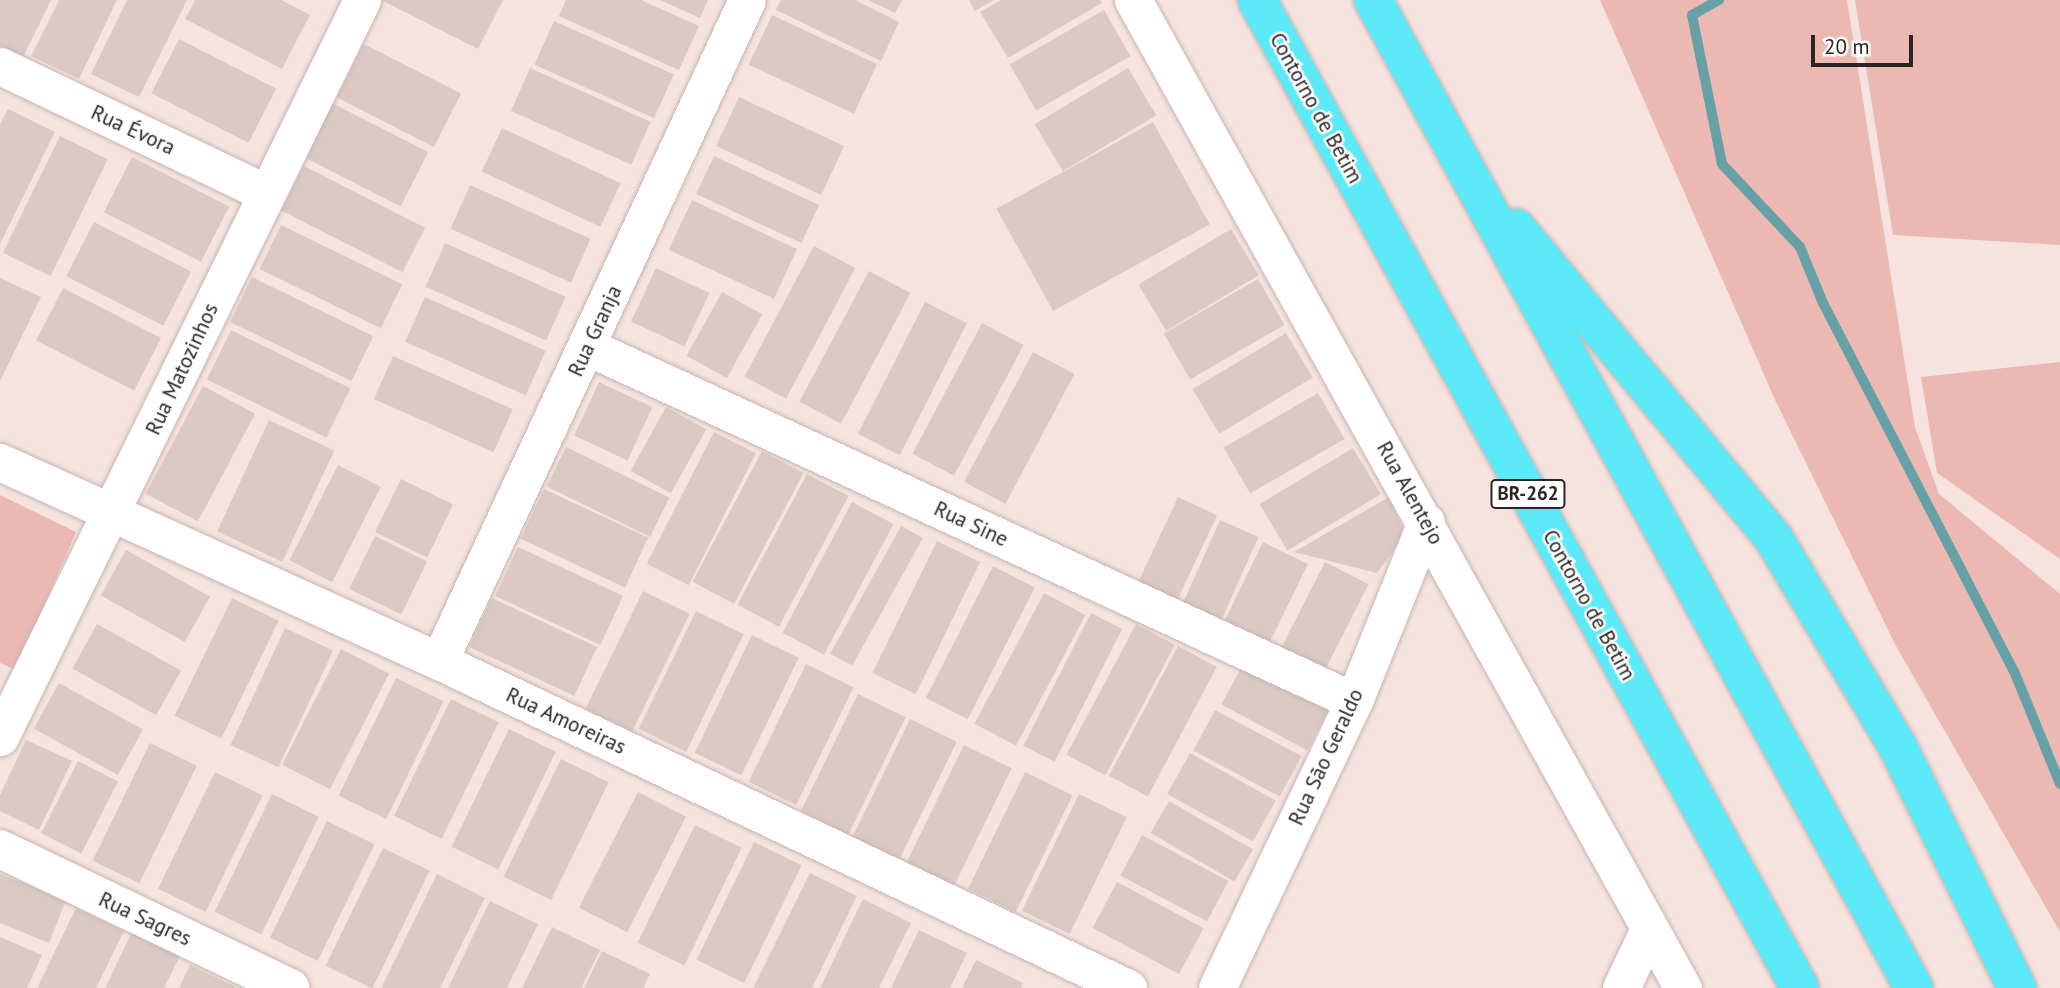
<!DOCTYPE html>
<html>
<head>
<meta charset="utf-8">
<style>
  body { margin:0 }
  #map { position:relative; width:2060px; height:988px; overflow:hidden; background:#f6e3e0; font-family:"PT Sans",sans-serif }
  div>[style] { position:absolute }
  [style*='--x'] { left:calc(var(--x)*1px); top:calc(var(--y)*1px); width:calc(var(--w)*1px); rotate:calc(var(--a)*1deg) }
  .green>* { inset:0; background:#ebb9b1 }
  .stream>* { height:10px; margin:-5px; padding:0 5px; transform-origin:5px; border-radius:5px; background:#66a1a7 }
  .building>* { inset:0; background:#dcc9c6; transform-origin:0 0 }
  .roads { filter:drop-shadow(0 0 2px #c7b5b2) drop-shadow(0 0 2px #c7b5b2) }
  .street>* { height:37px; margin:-18.5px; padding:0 18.5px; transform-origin:18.5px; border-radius:18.5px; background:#fff }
  .secondary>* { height:38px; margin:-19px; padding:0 19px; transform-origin:19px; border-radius:19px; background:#fff }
  .highway>* { height:38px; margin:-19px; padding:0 19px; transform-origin:19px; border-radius:19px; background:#5ceaf9 }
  span { translate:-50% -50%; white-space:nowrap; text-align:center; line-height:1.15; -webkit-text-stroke:5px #fff; paint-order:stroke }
  .shield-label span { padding:2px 5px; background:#fff; border:2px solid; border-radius:5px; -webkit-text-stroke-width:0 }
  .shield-label { font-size:19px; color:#2c2524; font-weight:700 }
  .street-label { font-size:21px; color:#2c2524 }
  .scale { position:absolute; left:1811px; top:35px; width:102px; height:32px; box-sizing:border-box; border:4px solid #2c2524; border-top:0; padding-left:9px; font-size:21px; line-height:24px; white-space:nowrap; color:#2c2524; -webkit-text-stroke:5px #fff; paint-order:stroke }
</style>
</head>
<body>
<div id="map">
  <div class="green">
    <i style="clip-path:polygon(1600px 0,1847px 0,1915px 427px,1939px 494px,2060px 594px,2060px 932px,1896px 646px,1776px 402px)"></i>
    <i style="clip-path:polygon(1855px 0,2060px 0,2060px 245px,1893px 235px)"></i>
    <i style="clip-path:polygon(2060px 362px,2060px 559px,1937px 473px,1921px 377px)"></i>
    <i style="clip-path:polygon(0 495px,76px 532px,16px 670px,0 663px)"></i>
  </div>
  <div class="stream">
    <i style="--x:1719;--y:0;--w:31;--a:151"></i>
    <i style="--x:1692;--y:15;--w:152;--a:78.6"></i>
    <i style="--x:1722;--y:164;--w:114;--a:46.8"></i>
    <i style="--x:1800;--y:247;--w:61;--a:67.7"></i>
    <i style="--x:1823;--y:303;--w:415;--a:62.6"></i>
    <i style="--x:2014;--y:671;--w:122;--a:67.8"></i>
  </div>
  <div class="building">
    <i style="clip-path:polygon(0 0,51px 0,23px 57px,0 46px)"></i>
    <i style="clip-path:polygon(59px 0,117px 0,79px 79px,31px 56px)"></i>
    <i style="clip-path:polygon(127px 0,187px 0,139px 97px,91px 74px)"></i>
    <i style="clip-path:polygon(195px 0,281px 0,310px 15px,282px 69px,185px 19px)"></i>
    <i style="clip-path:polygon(381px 0,503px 0,478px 49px)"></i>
    <i style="clip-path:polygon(566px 0,641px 0,699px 26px,679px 70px,559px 16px)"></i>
    <i style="clip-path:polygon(660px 0,708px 0,700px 18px)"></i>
    <i style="clip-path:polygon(781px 0,855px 0,899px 22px,881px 61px,776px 10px)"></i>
    <i style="clip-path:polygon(868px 0,902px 0,895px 13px)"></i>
    <i style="clip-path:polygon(969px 0,994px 0,975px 11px)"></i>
    <i style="clip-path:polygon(1001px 0,1100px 0,1102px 3px,1008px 58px,980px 12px)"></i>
    <i style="left:1104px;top:10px;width:53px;height:109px;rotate:60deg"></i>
    <i style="left:772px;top:15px;width:116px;height:55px;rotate:25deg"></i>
    <i style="left:554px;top:21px;width:131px;height:48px;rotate:24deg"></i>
    <i style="left:179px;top:39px;width:109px;height:61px;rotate:27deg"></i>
    <i style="left:364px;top:44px;width:109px;height:60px;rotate:27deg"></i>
    <i style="left:530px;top:68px;width:132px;height:47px;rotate:24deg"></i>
    <i style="left:1128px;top:68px;width:55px;height:109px;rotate:59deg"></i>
    <i style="left:739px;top:97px;width:116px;height:54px;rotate:25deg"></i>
    <i style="left:332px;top:103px;width:108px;height:61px;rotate:27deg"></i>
    <i style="clip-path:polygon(8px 109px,55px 132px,0 244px,0 124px)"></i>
    <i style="left:1153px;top:122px;width:117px;height:179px;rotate:61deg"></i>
    <i style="left:502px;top:128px;width:131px;height:48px;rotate:25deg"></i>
    <i style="left:60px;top:136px;width:53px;height:130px;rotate:26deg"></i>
    <i style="left:714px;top:156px;width:116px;height:42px;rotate:25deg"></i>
    <i style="left:132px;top:157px;width:109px;height:62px;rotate:27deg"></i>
    <i style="left:304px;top:166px;width:136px;height:50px;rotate:27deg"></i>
    <i style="left:470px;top:185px;width:132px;height:48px;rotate:24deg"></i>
    <i style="left:692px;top:200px;width:116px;height:55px;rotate:25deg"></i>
    <i style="left:94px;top:222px;width:109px;height:61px;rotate:27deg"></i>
    <i style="left:281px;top:225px;width:135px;height:49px;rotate:26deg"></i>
    <i style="left:1231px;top:229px;width:54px;height:108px;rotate:59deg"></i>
    <i style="left:445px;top:243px;width:132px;height:48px;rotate:24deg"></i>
    <i style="left:814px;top:246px;width:47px;height:148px;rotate:28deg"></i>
    <i style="left:656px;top:268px;width:59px;height:59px;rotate:25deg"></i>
    <i style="left:869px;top:271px;width:47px;height:148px;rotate:28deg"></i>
    <i style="left:252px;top:277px;width:135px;height:50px;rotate:26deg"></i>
    <i style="clip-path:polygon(0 278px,41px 297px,0 381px)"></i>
    <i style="left:1258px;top:279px;width:53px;height:109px;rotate:60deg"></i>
    <i style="left:63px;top:288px;width:110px;height:59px;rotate:27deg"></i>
    <i style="left:722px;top:292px;width:46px;height:73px;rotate:29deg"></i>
    <i style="left:425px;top:297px;width:132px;height:49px;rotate:24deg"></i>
    <i style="left:925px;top:302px;width:47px;height:148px;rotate:27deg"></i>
    <i style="left:982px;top:323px;width:47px;height:148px;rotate:28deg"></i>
    <i style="left:231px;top:330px;width:133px;height:55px;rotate:26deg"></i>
    <i style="left:1286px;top:333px;width:52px;height:109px;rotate:59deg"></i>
    <i style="left:1033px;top:352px;width:47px;height:147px;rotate:28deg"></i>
    <i style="left:393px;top:356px;width:131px;height:47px;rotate:24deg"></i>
    <i style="left:599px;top:382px;width:59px;height:59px;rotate:25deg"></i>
    <i style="left:203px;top:386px;width:59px;height:122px;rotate:28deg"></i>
    <i style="left:1318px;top:393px;width:53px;height:109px;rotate:60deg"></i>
    <i style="left:666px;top:407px;width:46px;height:73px;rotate:29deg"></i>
    <i style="left:269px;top:420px;width:72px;height:123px;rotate:25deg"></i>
    <i style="left:714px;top:432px;width:47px;height:148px;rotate:27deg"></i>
    <i style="left:566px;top:447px;width:115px;height:44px;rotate:26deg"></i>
    <i style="left:1353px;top:448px;width:54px;height:109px;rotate:59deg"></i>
    <i style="left:762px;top:451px;width:47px;height:148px;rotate:28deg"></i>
    <i style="left:338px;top:465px;width:48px;height:107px;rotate:27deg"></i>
    <i style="left:807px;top:474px;width:47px;height:148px;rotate:28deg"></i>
    <i style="left:401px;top:479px;width:58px;height:59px;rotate:26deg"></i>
    <i style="left:544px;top:489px;width:115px;height:55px;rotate:25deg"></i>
    <i style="left:1178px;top:497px;width:43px;height:96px;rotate:25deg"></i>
    <i style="clip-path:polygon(1389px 497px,1405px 535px,1377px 573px,1294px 552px)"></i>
    <i style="left:852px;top:502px;width:47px;height:148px;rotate:28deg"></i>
    <i style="left:1220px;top:520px;width:42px;height:96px;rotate:24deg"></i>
    <i style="left:901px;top:526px;width:25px;height:146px;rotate:29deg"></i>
    <i style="left:375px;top:536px;width:58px;height:59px;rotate:26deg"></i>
    <i style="left:937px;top:541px;width:48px;height:147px;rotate:26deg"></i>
    <i style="left:1263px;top:542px;width:50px;height:96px;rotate:26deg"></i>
    <i style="left:518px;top:547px;width:116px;height:54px;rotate:25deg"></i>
    <i style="left:126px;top:550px;width:96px;height:52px;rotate:29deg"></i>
    <i style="left:1325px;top:562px;width:49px;height:97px;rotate:27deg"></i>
    <i style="left:993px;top:566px;width:47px;height:148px;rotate:27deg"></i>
    <i style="left:643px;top:591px;width:52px;height:131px;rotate:26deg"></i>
    <i style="left:1044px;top:593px;width:47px;height:148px;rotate:28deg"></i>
    <i style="left:232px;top:598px;width:52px;height:131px;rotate:26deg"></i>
    <i style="left:492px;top:598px;width:116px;height:54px;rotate:25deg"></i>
    <i style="left:696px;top:611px;width:53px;height:131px;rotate:26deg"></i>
    <i style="left:1091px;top:613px;width:35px;height:149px;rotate:27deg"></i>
    <i style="left:97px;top:624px;width:96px;height:51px;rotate:29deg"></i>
    <i style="left:1136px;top:624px;width:44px;height:148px;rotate:28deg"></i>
    <i style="left:285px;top:628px;width:53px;height:129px;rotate:25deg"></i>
    <i style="left:752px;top:635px;width:52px;height:131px;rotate:26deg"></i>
    <i style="left:1178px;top:646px;width:44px;height:147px;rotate:28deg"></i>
    <i style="left:341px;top:649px;width:54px;height:130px;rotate:27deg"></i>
    <i style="left:806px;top:664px;width:53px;height:131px;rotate:26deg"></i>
    <i style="left:1243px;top:664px;width:97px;height:46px;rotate:28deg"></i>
    <i style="left:396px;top:678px;width:53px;height:131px;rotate:26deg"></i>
    <i style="left:59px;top:683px;width:96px;height:52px;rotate:29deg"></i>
    <i style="left:858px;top:694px;width:53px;height:130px;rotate:26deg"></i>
    <i style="left:451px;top:699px;width:53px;height:130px;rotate:26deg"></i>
    <i style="left:1215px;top:710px;width:98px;height:46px;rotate:28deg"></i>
    <i style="left:910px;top:719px;width:52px;height:131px;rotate:26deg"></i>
    <i style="left:509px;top:729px;width:52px;height:131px;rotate:26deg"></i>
    <i style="clip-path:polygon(26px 740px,72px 761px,39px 830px,0 811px,0 795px)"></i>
    <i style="left:150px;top:743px;width:52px;height:131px;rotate:26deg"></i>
    <i style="left:964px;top:745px;width:53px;height:130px;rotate:26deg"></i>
    <i style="left:1190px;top:753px;width:98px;height:47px;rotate:29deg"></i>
    <i style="left:561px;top:759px;width:53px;height:131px;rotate:26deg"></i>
    <i style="left:78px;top:761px;width:45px;height:81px;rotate:27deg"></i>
    <i style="left:215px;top:772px;width:53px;height:130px;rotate:26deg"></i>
    <i style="left:1025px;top:772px;width:53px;height:130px;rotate:26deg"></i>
    <i style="left:638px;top:792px;width:54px;height:130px;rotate:27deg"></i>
    <i style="left:272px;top:794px;width:52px;height:131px;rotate:26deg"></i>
    <i style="left:1079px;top:794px;width:53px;height:130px;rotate:26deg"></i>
    <i style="left:1169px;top:801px;width:97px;height:37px;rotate:30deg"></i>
    <i style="left:327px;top:821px;width:53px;height:130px;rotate:26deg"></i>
    <i style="left:695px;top:825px;width:52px;height:131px;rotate:26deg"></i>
    <i style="left:1142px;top:835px;width:98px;height:46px;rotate:28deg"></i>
    <i style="left:754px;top:842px;width:53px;height:131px;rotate:26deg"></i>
    <i style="left:383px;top:848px;width:52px;height:131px;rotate:26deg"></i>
    <i style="clip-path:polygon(810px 873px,857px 896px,812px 988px,753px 988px)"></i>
    <i style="clip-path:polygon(0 874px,66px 900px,49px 943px,0 923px)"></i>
    <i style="clip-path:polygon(437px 874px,485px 898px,440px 988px,381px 988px)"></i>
    <i style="left:1117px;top:882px;width:98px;height:52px;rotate:28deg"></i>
    <i style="clip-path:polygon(863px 899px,911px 923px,879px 988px,820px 988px)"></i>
    <i style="clip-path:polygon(490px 901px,538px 924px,507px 988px,448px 988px)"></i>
    <i style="clip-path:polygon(76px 908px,124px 931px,96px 988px,37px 988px)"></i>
    <i style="clip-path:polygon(552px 927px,600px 950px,581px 988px,522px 988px)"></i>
    <i style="clip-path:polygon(919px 930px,967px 953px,950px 988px,891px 988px)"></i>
    <i style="clip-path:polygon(132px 932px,180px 956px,164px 988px,105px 988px)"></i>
    <i style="clip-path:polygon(0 937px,42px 955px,27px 988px,0 988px)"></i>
    <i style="clip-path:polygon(602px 951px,650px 974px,643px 988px,584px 988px)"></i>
    <i style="clip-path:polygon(976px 960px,1023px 983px,1021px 988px,962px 988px)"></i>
    <i style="clip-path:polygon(190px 965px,238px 988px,179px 988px)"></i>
  </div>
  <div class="roads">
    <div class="street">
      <i style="--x:1133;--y:0;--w:1131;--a:60.9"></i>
      <i style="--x:0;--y:66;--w:295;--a:25.5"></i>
      <i style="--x:588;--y:347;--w:844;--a:24.8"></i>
      <i style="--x:0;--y:462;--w:482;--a:24.4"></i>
      <i style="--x:439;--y:661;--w:763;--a:25.39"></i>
      <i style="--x:439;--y:661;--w:729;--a:-65.02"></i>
      <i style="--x:0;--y:737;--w:821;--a:-63.84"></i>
      <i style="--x:1217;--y:988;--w:318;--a:-64.5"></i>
      <i style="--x:1354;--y:701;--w:193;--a:-68.1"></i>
      <i style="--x:1621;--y:988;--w:65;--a:-64.6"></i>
    </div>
    <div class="secondary">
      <i style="--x:0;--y:849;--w:322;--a:25.6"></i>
    </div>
    <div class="highway">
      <i style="--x:1257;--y:0;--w:1127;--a:61.21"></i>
      <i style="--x:1373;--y:0;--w:1126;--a:61.3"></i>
      <i style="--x:1516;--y:228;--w:404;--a:50.3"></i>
      <i style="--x:1774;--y:539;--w:242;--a:59.2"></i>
      <i style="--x:1898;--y:747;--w:269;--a:63.7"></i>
    </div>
  </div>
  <div class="shield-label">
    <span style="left:1528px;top:494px">BR-262</span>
  </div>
  <div class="street-label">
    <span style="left:1316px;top:108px;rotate:61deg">Contorno de Betim</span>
    <span style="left:133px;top:130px;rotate:25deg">Rua Évora</span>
    <span style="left:595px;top:331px;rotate:-65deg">Rua Granja</span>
    <span style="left:182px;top:369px;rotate:-65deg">Rua Matozinhos</span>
    <span style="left:1410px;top:493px;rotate:61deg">Rua Alentejo</span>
    <span style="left:971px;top:524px;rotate:25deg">Rua Sine</span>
    <span style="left:1589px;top:605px;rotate:61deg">Contorno de Betim</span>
    <span style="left:566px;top:721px;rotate:25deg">Rua Amoreiras</span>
    <span style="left:1326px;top:757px;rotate:-65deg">Rua São Geraldo</span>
    <span style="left:145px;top:919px;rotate:25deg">Rua Sagres</span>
  </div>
  <div class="scale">20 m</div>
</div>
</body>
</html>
